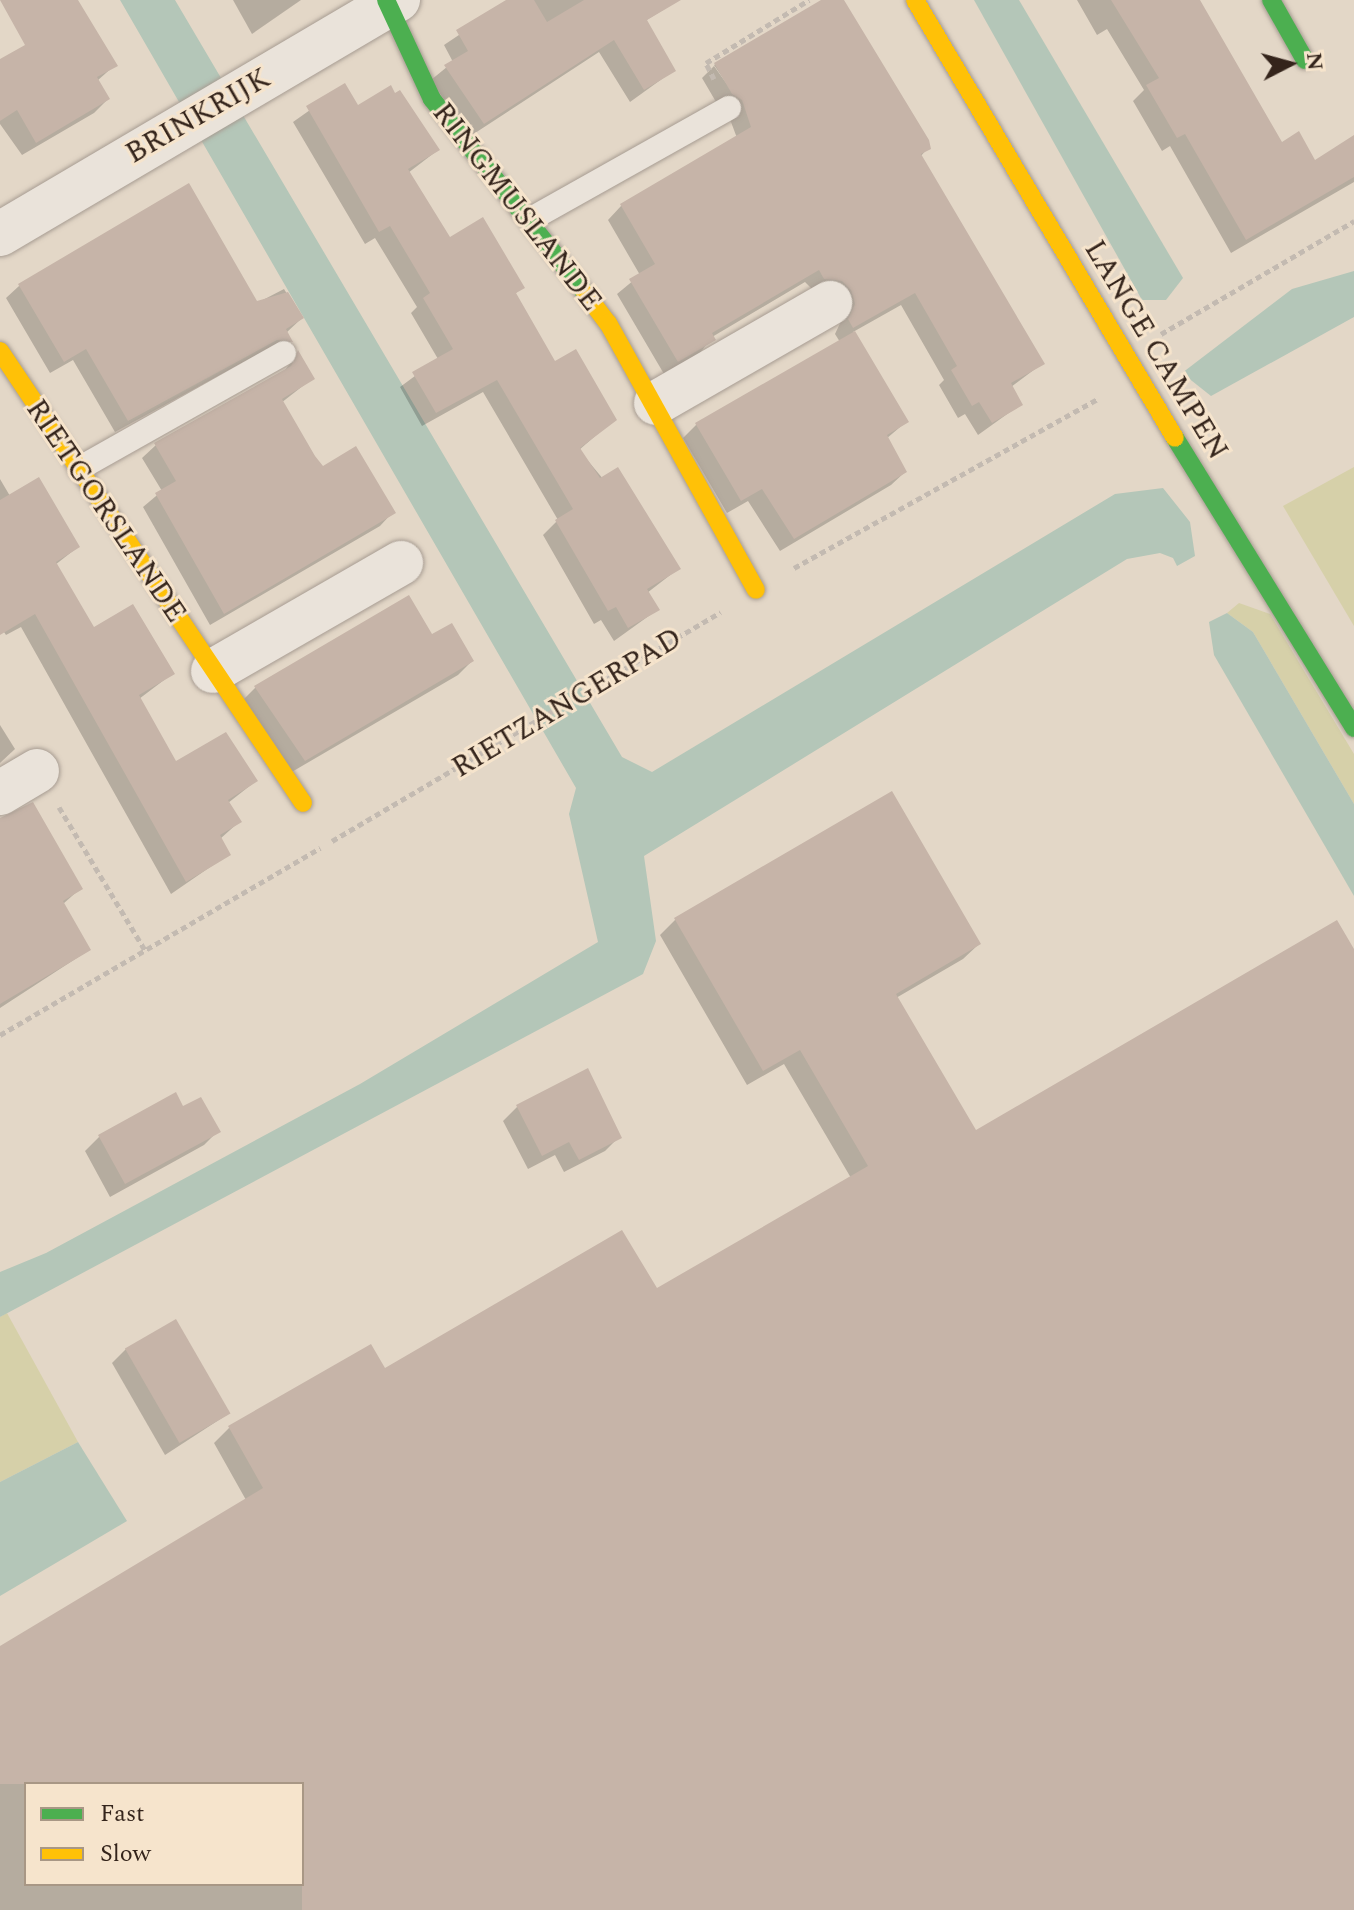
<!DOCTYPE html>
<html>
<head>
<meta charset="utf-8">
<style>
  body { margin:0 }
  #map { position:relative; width:1354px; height:1910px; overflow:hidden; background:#e3d7c7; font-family:Spectral,serif }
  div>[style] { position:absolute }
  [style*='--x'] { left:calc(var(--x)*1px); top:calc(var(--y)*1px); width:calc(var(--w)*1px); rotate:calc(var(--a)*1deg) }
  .green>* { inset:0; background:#d6d0a9 }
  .water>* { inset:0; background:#b4c6b8 }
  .shadow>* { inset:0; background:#0003 }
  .building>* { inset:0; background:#c6b4a8; transform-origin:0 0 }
  .path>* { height:5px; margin-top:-2.5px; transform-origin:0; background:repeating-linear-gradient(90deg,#c3bab1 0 6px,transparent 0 10px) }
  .roads { filter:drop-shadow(0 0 2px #a79c92) drop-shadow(0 0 2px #a79c92) }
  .lane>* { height:24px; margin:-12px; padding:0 12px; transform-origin:12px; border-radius:12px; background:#eae3da }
  .street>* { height:44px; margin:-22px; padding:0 22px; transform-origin:22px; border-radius:22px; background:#eae3da }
  .fast>* { height:18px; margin:-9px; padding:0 9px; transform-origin:9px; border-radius:9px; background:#4caf50 }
  .slow>* { height:18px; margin:-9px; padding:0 9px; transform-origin:9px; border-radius:9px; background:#ffc107 }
  span { translate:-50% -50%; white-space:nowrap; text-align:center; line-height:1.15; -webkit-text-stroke:6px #f6e4cc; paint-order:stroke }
  .street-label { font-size:30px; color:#34241b }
  .legend { position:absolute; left:24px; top:1782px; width:280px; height:104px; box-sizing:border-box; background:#f6e4cc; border:2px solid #a89785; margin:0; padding:10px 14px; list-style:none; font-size:24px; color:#34241b }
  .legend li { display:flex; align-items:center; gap:16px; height:40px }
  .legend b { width:40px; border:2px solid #a89785 }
  .north { position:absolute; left:1250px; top:24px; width:80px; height:80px; -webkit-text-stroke:6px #f6e4cc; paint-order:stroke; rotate:84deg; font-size:22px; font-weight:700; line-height:32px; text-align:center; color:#34241b }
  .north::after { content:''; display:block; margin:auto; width:28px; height:36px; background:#34241b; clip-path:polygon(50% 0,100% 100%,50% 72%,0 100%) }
</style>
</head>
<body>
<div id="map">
  <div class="green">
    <i style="clip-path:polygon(1354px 467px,1354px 626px,1283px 506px)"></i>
    <i style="clip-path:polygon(1239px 603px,1270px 614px,1354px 754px,1354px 804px,1253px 632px,1227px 613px)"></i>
    <i style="clip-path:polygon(7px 1313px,78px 1442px,0 1482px,0 1317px)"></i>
  </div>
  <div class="water">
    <i style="clip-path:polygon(120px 0,175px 0,622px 757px,652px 772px,1115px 494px,1163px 488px,1190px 522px,1195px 556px,1177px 566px,1173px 558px,1160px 553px,1127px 559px,644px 856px,656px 941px,643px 974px,0 1317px,0 1272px,46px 1253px,360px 1084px,598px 942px,569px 814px,576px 788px)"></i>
    <i style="clip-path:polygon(974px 0,1019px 0,1183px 278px,1166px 300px,1142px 300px)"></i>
    <i style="clip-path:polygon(1354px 271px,1354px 317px,1211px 396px,1182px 373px,1292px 289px)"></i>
    <i style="clip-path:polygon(1227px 613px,1253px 632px,1354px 804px,1354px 896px,1214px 655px,1209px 622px)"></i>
    <i style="clip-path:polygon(78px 1442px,127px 1521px,0 1596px,0 1482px)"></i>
  </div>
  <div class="shadow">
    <i style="clip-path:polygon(233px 0,301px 0,252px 34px)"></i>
    <i style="clip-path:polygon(511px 0,679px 0,645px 21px,673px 71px,630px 102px,599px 52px,469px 137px,431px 80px,453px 62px,444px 45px)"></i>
    <i style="clip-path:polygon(824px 0,842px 0,928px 148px,920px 157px,1043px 363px,1011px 387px,1021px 404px,978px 435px,965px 414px,958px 418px,939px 385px,944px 380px,901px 305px,853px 332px,906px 422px,886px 439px,905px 472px,891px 485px,780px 551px,748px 501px,727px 513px,683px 438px,696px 425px,840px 342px,835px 334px,842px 319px,805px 282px,712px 337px,700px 353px,664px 374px,617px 294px,640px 275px,608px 220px,621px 206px,737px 138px,728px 114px,719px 107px,702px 78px,714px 66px,739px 101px,714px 65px)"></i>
    <i style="clip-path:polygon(1077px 0,1198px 0,1282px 144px,1315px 163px,1354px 136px,1354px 182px,1231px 253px,1170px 146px,1162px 151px,1133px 101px,1144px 90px,1107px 29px,1097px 35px)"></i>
    <i style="clip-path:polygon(0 62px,115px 65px,97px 81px,108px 99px,94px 113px,22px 155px,0 124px)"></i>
    <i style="clip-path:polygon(344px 86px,357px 108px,438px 150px,408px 173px,449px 240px,522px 287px,514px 295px,555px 364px,615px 419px,579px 450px,678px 569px,647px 593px,657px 610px,614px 641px,601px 620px,594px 624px,543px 535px,558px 520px,483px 392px,422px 426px,400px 387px,438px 359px,411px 313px,417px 307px,375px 238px,365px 244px,293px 122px)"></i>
    <i style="clip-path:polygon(19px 286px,257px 303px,284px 289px,302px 318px,286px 333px,291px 341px,279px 354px,262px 352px,115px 432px,73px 360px,50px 373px,6px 298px)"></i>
    <i style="clip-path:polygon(298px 353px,313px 378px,281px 403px,322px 468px,393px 512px,380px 526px,210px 625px,143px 507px,162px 491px,142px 458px,156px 445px,282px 374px)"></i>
    <i style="clip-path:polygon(0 479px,10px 496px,78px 547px,55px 565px,93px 630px,172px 674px,139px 699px,175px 764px,256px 781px,228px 803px,239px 822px,220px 839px,229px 854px,171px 894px,21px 627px,6px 635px,0 626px)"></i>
    <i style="clip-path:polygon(432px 637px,472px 661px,458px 675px,290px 773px,242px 701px,256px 687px)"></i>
    <i style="clip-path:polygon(0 725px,15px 749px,0 763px)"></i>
    <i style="clip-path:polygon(evenodd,891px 794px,979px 944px,963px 959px,896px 998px,976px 1133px,1354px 953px,1354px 1910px,0 1910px,0 1649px,246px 1500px,214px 1443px,229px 1428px,370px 1346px,384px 1371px,656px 1291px,851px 1178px,784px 1064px,747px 1085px,660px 935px,675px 920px,891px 794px,26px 1784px,302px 1784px,302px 1884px,26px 1884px,26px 1784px)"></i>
    <i style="clip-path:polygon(0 820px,81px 888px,63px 904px,89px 950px,0 1008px)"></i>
    <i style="clip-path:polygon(587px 1071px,619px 1137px,605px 1151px,564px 1172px,555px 1155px,528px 1169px,503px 1121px,517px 1107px)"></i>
    <i style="clip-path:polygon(175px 1095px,182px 1109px,218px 1131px,204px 1145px,110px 1197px,85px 1151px,99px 1137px)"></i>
    <i style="clip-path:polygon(126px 1349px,228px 1414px,165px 1455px,112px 1363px)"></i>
  </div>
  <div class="building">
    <i style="clip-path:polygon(0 0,78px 0,118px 66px,97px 77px,110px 99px,36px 143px,17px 110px,0 121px,0 59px,25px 45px)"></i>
    <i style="clip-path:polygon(506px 0,534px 0,547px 22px,584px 0,681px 0,647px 20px,676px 71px,644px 90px,614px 40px,484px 124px,444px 65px,468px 51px,456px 30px)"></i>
    <i style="clip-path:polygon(821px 0,844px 0,929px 140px,931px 149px,921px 154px,1045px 364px,1011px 383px,1023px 405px,992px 423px,979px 402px,972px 406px,951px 370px,957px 366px,915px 293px,853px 328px,848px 319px,855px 304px,851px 290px,842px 281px,824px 279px,819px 270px,712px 333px,716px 340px,678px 362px,629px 279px,655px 264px,620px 204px,751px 127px,742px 100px,732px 94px,714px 63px)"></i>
    <i style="clip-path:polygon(1111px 0,1200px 0,1282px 142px,1299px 131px,1315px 160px,1354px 135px,1354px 177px,1246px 240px,1185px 134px,1177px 138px,1146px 85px,1159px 78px)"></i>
    <i style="clip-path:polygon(345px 83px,358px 105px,391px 85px,395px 93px,400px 90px,440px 150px,408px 169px,450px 237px,483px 217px,525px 288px,516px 293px,555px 361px,576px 349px,617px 420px,580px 448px,600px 478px,618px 467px,681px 569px,647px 589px,660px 610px,628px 628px,616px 607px,608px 611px,555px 520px,573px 509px,497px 380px,436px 413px,412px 372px,453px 349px,423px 298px,430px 293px,390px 226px,379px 232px,306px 106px)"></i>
    <i style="clip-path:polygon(189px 183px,257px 301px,288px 292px,304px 318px,286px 329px,293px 342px,277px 340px,128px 421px,86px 349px,64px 362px,18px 284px)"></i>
    <i style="clip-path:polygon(855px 331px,909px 422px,887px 435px,907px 472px,794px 539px,762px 489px,741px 501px,695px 423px)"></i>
    <i style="clip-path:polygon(298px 350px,315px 379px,282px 399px,315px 456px,323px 466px,356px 446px,396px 513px,224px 614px,155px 493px,176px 481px,154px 443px,291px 366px)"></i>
    <i style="clip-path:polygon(39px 477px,80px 547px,56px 562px,94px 627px,133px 604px,175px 674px,139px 695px,176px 761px,226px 732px,258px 781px,228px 800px,242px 822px,220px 835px,231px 855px,186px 882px,35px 614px,0 635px,0 500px)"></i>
    <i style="clip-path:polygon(409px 595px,432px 634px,452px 623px,474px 661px,305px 761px,254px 686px)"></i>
    <i style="clip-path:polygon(892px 791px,981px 944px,896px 994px,976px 1130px,1337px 920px,1354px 949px,1354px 1910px,302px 1910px,302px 1784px,0 1784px,0 1646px,263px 1488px,228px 1426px,371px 1344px,385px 1368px,622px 1230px,657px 1288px,868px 1166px,800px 1050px,763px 1071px,674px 918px)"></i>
    <i style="clip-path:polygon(33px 802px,83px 889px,63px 901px,91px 950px,0 1004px,0 818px)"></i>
    <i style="clip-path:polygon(588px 1068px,622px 1138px,579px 1160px,569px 1142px,542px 1156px,516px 1105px)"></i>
    <i style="clip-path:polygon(176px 1092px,183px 1106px,201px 1097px,221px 1132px,125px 1184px,98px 1135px)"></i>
    <i style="left:176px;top:1319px;width:109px;height:59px;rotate:60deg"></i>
  </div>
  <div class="path">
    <i style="--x:714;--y:79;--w:18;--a:-117"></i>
    <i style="--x:706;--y:63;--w:121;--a:-31.5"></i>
    <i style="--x:1161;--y:334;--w:224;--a:-30.3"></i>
    <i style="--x:794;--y:568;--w:349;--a:-29.1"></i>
    <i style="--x:59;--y:807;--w:167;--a:59"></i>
    <i style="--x:332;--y:841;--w:451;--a:-30.5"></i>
    <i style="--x:0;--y:1035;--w:371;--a:-30.3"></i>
  </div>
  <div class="roads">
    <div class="lane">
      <i style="--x:531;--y:219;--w:227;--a:-29.3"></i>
      <i style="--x:80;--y:468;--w:234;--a:-29.4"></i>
    </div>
    <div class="street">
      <i style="--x:0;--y:234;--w:462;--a:-30.5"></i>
      <i style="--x:656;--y:403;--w:201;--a:-29.9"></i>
      <i style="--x:213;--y:671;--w:217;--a:-29.9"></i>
      <i style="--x:0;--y:793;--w:43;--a:-30.7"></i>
    </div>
    <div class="fast">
      <i style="--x:386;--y:0;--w:109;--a:65.1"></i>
      <i style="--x:432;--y:99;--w:247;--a:51.7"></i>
      <i style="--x:1271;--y:0;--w:69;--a:60.5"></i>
      <i style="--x:1175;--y:438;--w:341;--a:58.3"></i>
    </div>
    <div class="slow">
      <i style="--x:915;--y:0;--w:509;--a:59.31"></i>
      <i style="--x:585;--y:293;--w:38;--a:53"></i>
      <i style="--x:608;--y:323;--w:305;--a:61"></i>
      <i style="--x:0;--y:351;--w:544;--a:56.16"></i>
    </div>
  </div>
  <div class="street-label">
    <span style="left:198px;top:116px;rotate:-30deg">BRINKRIJK</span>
    <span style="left:517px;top:207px;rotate:52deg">RINGMUSLANDE</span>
    <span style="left:1156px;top:350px;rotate:59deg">LANGE CAMPEN</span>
    <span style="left:106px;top:511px;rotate:56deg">RIETGORSLANDE</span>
    <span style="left:567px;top:703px;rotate:-31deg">RIETZANGERPAD</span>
  </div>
  <ul class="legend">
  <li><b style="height:10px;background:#4caf50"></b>Fast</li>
  <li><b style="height:10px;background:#ffc107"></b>Slow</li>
  </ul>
  <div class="north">N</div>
</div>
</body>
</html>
